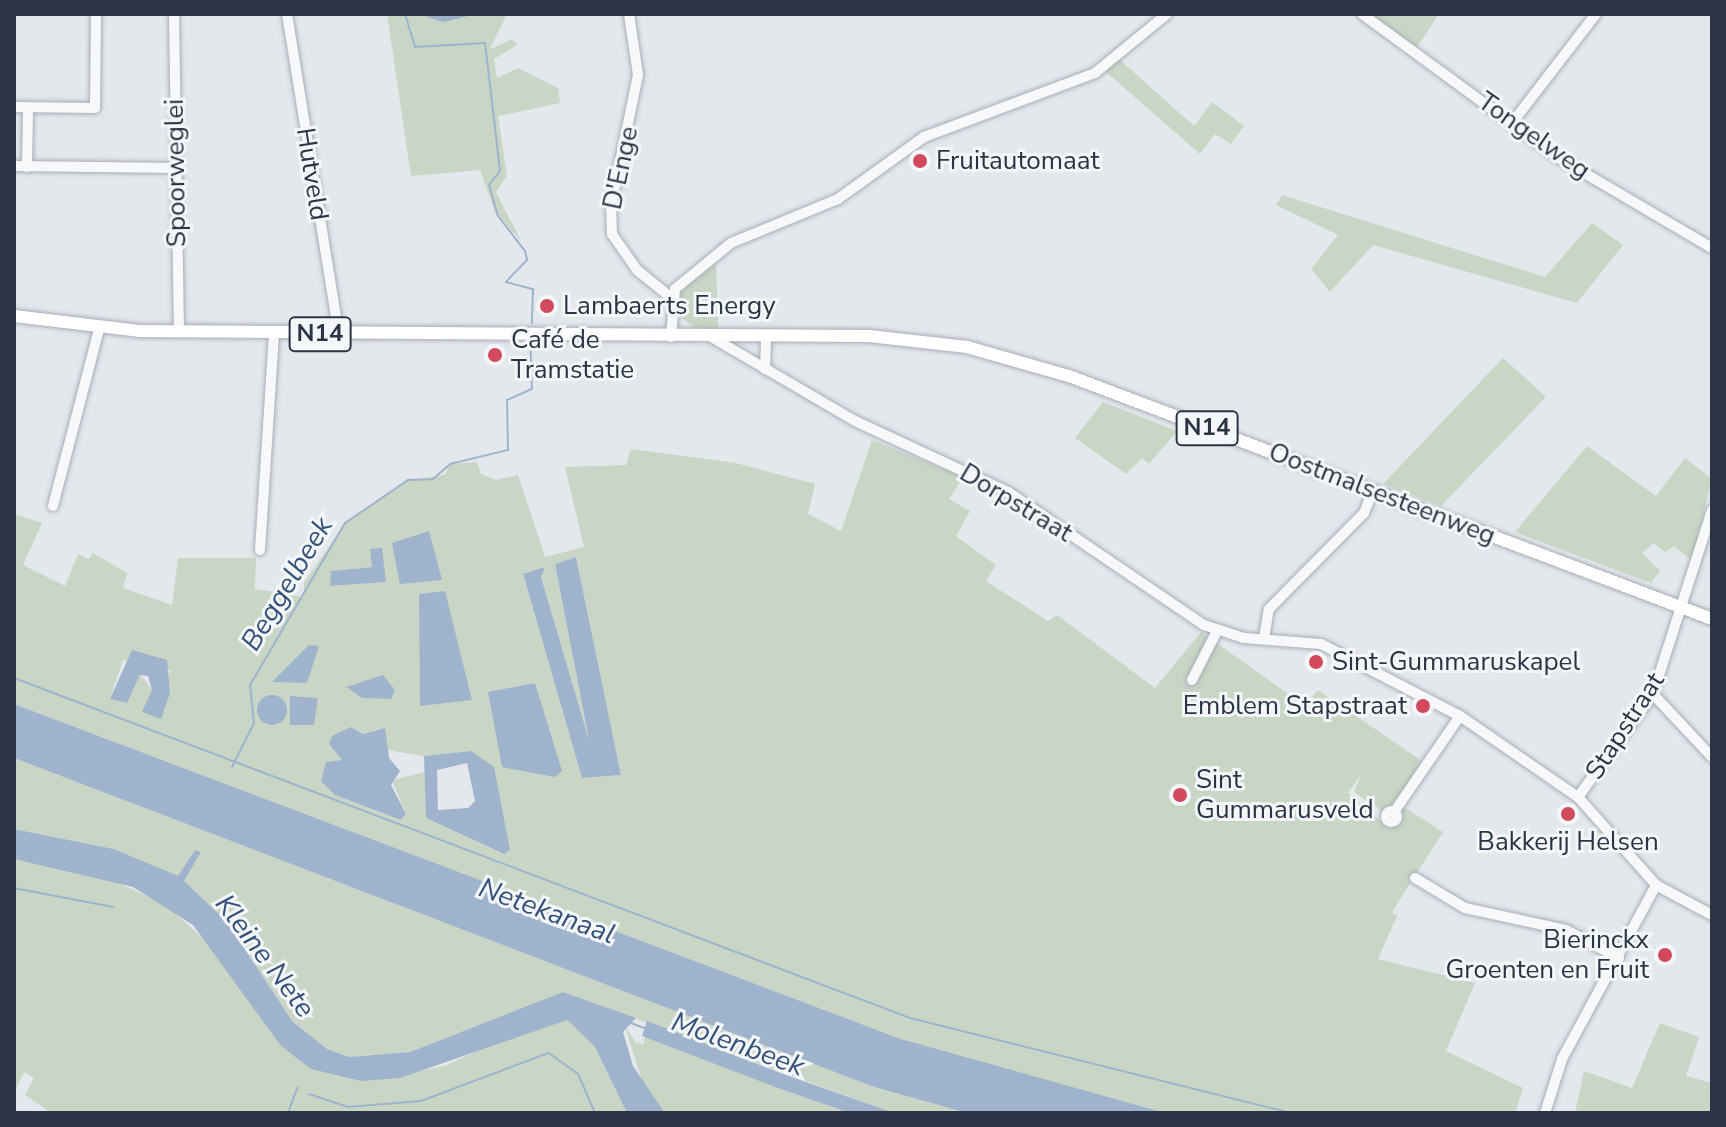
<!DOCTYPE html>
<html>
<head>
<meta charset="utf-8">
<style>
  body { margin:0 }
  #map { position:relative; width:1726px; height:1127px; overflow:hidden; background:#e4e7ec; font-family:"Nunito Sans",sans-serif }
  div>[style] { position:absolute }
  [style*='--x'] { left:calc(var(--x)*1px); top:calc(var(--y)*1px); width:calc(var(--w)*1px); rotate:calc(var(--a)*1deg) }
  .green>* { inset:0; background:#c9d6c5 }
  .water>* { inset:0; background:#9fb4cc }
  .round { border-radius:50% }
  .stream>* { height:2px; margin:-1px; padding:0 1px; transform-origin:1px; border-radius:1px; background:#9fb4cc }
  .roads { filter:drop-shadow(0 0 2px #a9aeb7) drop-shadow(0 0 2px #a9aeb7) }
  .minor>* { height:10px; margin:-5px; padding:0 5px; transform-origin:5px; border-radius:5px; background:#f7f8fa }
  .minor>.ring { margin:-5px; padding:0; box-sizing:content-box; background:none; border:10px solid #f7f8fa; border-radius:50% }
  .major>* { height:12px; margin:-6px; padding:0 6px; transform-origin:6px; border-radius:6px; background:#fff }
  .dots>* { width:22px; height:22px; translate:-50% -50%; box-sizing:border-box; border:4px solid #f4f6f9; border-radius:50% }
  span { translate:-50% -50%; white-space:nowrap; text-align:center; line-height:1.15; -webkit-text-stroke:6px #f4f6f9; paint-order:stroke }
  .shield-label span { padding:2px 6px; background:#f4f6f9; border:2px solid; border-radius:6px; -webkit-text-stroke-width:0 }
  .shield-label { font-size:24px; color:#2b3445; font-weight:700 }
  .street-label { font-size:26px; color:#2b3445 }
  .poi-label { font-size:26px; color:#2b3445 }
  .left { translate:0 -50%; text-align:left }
  .right { translate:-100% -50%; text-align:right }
  .water-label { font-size:28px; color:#34527a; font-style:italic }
  .frame { position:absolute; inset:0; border:16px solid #2b3445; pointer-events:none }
</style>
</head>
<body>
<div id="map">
  <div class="green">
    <i style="clip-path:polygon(387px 14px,507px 14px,490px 49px,513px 39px,517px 45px,494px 59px,497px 78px,518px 68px,558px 88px,560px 103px,498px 116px,507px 176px,496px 192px,521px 241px,495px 212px,480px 170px,411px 176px)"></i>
    <i style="clip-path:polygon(1367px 14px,1439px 14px,1415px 50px)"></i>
    <i style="clip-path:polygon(1119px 59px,1194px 126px,1212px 102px,1244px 126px,1231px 144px,1215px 134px,1200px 154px,1105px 71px)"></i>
    <i style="clip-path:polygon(1282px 195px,1545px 277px,1592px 223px,1623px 245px,1577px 303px,1373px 245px,1330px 292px,1311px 269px,1338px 235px,1276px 205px)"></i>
    <i style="clip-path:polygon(716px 257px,718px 328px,696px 328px,679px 316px,681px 290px)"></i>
    <i style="clip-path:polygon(1503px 358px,1546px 397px,1441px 506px,1383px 484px)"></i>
    <i style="clip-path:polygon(1103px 402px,1177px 431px,1149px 464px,1142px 458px,1126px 474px,1075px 438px)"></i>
    <i style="clip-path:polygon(evenodd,872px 440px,963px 477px,949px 499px,970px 511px,956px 536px,996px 565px,986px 581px,1048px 621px,1057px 615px,1155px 688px,1201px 632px,1305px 706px,1318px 690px,1422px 761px,1393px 809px,1384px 812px,1354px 792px,1362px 773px,1348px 793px,1390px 829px,1402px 806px,1443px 832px,1392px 912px,1397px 916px,1378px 959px,1475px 983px,1446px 1051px,1523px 1088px,1515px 1113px,1165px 1113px,1032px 1080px,901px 1039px,14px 704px,14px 514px,42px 523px,23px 565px,65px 586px,78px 554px,89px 559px,93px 553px,127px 573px,123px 588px,172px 605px,178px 558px,256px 558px,255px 589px,304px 597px,304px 583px,345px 523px,408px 480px,445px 475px,450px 464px,477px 462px,481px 474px,496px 480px,518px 475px,545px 557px,584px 547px,565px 467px,626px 465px,631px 449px,736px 463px,815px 484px,808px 514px,841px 531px,872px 440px,576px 557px,621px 775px,582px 778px,523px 575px,541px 577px,589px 740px,555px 564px,576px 557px,872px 440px,372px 567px,386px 582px,330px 586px,332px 571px,372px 567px,872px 440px,123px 660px,171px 671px,152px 690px,140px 674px,127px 702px,110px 698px,123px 660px,872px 440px,351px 727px,363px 734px,385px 728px,387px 750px,424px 756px,471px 751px,510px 850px,503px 854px,426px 818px,425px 772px,392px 780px,406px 814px,401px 820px,335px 795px,334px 765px,342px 760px,329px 744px,351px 727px)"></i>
    <i style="clip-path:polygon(1587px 446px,1656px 496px,1685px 458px,1712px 479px,1692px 561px,1674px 546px,1665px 552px,1653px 543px,1642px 553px,1660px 571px,1651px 583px,1515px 532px)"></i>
    <i style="clip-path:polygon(14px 758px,874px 1087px,967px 1113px,893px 1113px,563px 992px,410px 1052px,349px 1057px,327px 1049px,292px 1021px,227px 922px,183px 881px,200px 853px,195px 850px,178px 877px,114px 849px,14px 829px)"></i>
    <i style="clip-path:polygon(14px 859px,105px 877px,165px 904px,219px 953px,281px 1046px,361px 1081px,445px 1066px,522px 1030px,567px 1020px,595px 1047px,627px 1113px,51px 1113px,25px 1095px,34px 1078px,24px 1072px,14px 1093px)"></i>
    <i style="clip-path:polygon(1660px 1023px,1699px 1037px,1686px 1076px,1712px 1083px,1712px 1113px,1575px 1113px,1584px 1071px,1632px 1088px)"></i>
    <i style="clip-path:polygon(625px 1026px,636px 1043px,644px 1044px,645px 1028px,870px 1113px,665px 1113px,646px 1094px)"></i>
  </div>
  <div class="water">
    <i style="clip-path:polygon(476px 14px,443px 22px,425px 16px,425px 14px)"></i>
    <i style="clip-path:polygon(429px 531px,442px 580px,400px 584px,392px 543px)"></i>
    <i style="clip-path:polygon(382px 548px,386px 582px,330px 586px,331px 571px,372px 567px,370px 549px)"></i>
    <i style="clip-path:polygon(576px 557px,621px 775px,582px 778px,523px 574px,545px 567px,541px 577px,589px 740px,555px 564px)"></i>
    <i style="clip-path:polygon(445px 591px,472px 700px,420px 706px,419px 594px)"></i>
    <i style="clip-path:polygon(309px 645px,319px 646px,307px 683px,272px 682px)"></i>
    <i style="clip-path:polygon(132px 650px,167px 660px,170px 693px,161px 719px,142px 712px,152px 690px,148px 676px,140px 675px,127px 703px,110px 699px)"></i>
    <i style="clip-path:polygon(383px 675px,395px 690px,391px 699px,362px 698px,346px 687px)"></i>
    <i style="clip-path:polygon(535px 683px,562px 771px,555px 777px,502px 767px,488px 692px)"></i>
    <i class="round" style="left:257px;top:695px;width:30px;height:30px"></i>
    <i style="clip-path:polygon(290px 696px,318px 698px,314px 725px,290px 725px)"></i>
    <i style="clip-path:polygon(14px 704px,901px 1039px,1165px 1113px,967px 1113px,874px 1087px,14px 758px)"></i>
    <i style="clip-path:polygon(351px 727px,363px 734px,385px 728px,389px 758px,400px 771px,391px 785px,406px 814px,401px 820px,335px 795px,321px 781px,326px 762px,342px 760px,329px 744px,332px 736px)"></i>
    <i style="clip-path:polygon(evenodd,471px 751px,494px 767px,510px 850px,504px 854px,426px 818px,424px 756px,471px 751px,467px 763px,475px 801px,468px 808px,438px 810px,437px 770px,467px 763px)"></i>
    <i style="clip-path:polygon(14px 829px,114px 849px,178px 876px,195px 850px,201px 852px,184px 881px,227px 922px,292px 1021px,327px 1049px,349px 1057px,410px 1052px,563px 992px,636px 1018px,623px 1032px,633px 1066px,665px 1113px,627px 1113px,595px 1047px,567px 1020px,400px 1078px,361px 1081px,311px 1069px,281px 1046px,193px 925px,133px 887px,14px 859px)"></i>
    <i style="clip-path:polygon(647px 1021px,786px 1075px,894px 1113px,850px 1113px,778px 1088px,642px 1036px)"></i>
  </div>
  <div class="stream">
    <i style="--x:405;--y:14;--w:34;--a:73"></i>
    <i style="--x:415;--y:47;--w:70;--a:-3.3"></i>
    <i style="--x:485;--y:43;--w:129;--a:83.3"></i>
    <i style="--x:500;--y:171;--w:18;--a:128"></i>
    <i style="--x:489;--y:185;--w:32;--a:74"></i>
    <i style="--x:498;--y:216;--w:44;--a:52.4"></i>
    <i style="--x:525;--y:251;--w:9;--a:77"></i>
    <i style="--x:527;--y:260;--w:30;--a:134"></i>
    <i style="--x:506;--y:282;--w:28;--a:15"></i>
    <i style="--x:533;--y:289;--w:34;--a:92"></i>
    <i style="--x:14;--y:678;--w:958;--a:20.78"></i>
    <i style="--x:910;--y:1018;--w:393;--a:14"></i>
    <i style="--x:232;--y:767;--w:49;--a:-63.4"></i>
    <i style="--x:254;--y:723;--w:38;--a:-96"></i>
    <i style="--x:250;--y:685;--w:188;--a:-59.6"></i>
    <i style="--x:345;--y:523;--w:76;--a:-34.3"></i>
    <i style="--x:408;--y:480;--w:25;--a:-2"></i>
    <i style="--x:433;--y:479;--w:23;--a:-41"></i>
    <i style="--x:450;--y:464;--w:60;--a:-13.6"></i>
    <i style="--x:508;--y:450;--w:50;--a:-91.1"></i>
    <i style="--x:507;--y:400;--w:27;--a:-24"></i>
    <i style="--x:532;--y:389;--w:38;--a:-92"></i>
    <i style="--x:14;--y:888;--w:101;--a:10.9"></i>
    <i style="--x:631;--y:1023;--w:14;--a:21"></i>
    <i style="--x:309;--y:1094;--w:41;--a:18.4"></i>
    <i style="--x:348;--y:1107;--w:73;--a:-4.7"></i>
    <i style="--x:421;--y:1101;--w:137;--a:-20.6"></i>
    <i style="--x:549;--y:1053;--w:36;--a:36"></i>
    <i style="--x:578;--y:1074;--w:43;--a:66.4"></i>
    <i style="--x:288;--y:1113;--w:27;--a:-70"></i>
  </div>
  <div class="roads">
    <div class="minor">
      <i style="--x:174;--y:14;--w:318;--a:89.1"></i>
      <i style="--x:287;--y:14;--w:324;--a:80.8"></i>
      <i style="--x:629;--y:14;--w:62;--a:81.6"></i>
      <i style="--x:638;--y:75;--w:133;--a:101.7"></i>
      <i style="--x:611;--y:205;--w:29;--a:88"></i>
      <i style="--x:612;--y:234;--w:44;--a:55.2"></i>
      <i style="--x:637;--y:270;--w:46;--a:38.9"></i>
      <i style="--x:1362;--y:14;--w:244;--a:36.2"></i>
      <i style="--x:1559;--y:158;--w:178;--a:30.5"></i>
      <i style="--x:14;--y:107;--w:81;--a:0.7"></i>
      <i style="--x:95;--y:108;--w:94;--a:-89.4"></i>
      <i style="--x:1512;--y:123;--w:138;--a:-52.4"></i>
      <i style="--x:14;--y:166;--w:162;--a:0.7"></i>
      <i style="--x:27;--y:167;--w:59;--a:-89"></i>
      <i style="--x:671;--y:337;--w:48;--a:-85.2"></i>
      <i style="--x:675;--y:289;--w:72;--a:-39.4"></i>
      <i style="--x:731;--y:243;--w:116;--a:-22.4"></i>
      <i style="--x:838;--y:199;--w:106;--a:-35.8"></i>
      <i style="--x:924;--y:137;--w:183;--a:-20.5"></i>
      <i style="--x:1095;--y:73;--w:93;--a:-39.3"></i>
      <i style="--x:713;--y:338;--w:164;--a:30.3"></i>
      <i style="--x:855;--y:421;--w:169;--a:24.9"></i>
      <i style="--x:1008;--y:492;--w:237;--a:34.2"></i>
      <i style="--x:1204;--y:625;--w:42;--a:18"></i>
      <i style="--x:1244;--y:638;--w:77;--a:4.5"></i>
      <i style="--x:1321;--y:644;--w:157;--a:27.4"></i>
      <i style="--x:1460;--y:716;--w:143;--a:34.5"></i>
      <i style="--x:1578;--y:797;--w:118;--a:48.4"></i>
      <i style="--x:1656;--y:885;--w:64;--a:28.2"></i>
      <i style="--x:765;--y:369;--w:32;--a:-88"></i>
      <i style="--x:53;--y:506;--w:183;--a:-75.4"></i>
      <i style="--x:260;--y:550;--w:217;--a:-86.3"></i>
      <i style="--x:1264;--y:639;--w:30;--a:-81"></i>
      <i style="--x:1269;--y:609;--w:135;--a:-45.3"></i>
      <i style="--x:1364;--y:513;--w:24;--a:-68"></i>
      <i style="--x:1192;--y:680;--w:55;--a:-63"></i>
      <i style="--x:1653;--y:694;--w:86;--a:46.9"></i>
      <i style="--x:1578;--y:797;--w:127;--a:-53.9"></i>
      <i style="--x:1653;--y:694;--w:193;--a:-72.2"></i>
      <i class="ring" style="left:1385.5px;top:810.5px;width:1px;height:1px"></i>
      <i style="--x:1394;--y:812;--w:116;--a:-55.5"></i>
      <i style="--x:1415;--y:878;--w:58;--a:31"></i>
      <i style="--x:1465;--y:908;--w:103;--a:12.3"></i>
      <i style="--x:1566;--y:930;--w:60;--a:27.8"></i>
      <i style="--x:1545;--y:1113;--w:57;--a:-72.5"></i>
      <i style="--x:1562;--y:1059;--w:198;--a:-61.6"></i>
    </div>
    <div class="major">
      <i style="--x:14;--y:316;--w:126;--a:6.8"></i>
      <i style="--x:139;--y:331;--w:730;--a:0.39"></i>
      <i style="--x:869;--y:336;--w:99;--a:6.4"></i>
      <i style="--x:967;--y:347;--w:106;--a:15.9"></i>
      <i style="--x:1069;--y:376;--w:687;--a:20.7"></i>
    </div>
  </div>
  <div class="dots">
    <i style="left:920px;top:161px;background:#d1495b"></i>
    <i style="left:547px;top:306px;background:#d1495b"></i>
    <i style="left:495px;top:355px;background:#d1495b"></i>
    <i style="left:1316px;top:662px;background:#d1495b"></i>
    <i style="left:1423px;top:706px;background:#d1495b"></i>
    <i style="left:1180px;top:795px;background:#d1495b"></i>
    <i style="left:1568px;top:814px;background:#d1495b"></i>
    <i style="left:1665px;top:955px;background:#d1495b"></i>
  </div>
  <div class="shield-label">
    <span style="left:320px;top:334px">N14</span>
    <span style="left:1207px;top:428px">N14</span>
  </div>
  <div class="street-label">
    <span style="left:1534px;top:136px;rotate:35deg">Tongelweg</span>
    <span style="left:621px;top:168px;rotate:-78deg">D'Enge</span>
    <span style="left:176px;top:173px;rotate:-91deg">Spoorweglei</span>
    <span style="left:312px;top:174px;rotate:81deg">Hutveld</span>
    <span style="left:1382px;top:494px;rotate:21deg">Oostmalsesteenweg</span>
    <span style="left:1016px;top:503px;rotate:31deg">Dorpstraat</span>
    <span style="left:1625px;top:726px;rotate:-57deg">Stapstraat</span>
  </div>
  <div class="poi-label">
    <span class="left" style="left:936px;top:161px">Fruitautomaat</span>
    <span class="left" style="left:563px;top:306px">Lambaerts Energy</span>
    <span class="left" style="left:511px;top:355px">Café de<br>Tramstatie</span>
    <span class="left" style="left:1332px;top:662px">Sint-Gummaruskapel</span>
    <span class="right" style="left:1407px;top:706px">Emblem Stapstraat</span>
    <span class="left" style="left:1196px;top:795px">Sint<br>Gummarusveld</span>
    <span style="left:1568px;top:842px">Bakkerij Helsen</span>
    <span class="right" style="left:1649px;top:955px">Bierinckx<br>Groenten en Fruit</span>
  </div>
  <div class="water-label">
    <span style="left:287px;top:584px;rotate:-59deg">Beggelbeek</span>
    <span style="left:547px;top:911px;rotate:20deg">Netekanaal</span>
    <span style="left:265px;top:956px;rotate:53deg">Kleine Nete</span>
    <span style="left:738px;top:1044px;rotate:20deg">Molenbeek</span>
  </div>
  <div class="frame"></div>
</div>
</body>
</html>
